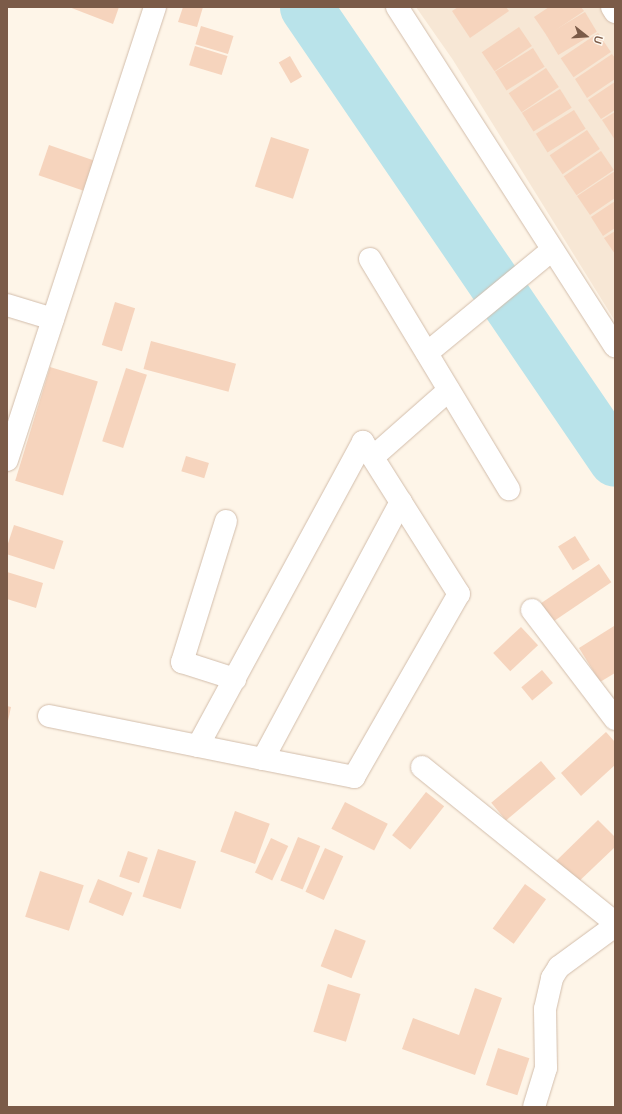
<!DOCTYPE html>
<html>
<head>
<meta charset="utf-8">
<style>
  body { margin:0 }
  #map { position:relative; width:622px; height:1114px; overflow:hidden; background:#fef5e8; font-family:"Nunito Sans",sans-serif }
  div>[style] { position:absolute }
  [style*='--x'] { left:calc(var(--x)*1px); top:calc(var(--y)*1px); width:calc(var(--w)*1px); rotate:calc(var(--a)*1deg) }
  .residential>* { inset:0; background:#f7e7d5 }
  .river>* { height:53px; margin:-26.5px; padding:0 26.5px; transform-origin:26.5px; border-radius:26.5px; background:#b9e3ea }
  .building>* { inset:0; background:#f6d4bd; transform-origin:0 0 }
  .roads { filter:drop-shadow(0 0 1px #d2bdab) drop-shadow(0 0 1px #d2bdab) }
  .minor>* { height:22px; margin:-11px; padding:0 11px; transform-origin:11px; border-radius:11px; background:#fff }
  span { translate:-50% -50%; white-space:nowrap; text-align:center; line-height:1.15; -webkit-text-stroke:3.5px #fff9f0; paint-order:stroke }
  .frame { position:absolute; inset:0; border:8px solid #7b5b48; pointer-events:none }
  .north { position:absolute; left:566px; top:16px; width:40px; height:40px; -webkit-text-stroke:3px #fff9f0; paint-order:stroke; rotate:107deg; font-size:11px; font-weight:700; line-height:16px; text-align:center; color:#7b5b48 }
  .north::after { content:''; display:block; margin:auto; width:14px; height:18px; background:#7b5b48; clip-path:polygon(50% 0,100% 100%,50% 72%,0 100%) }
</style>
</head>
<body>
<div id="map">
  <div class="residential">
    <i style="clip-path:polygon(416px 7px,615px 7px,615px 321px,453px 60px)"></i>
  </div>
  <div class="river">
    <i style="--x:306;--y:7;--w:548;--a:55.7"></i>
  </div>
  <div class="building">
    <i style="clip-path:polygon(69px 7px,119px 7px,113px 24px)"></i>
    <i style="clip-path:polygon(183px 7px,203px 7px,197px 27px,178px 22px)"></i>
    <i style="clip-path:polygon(458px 7px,506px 7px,509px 11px,470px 38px,452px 11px)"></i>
    <i style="clip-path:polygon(549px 7px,581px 7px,584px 11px,547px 36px,534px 17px)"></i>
    <i style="left:585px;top:12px;width:23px;height:45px;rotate:59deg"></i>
    <i style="left:201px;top:26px;width:34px;height:19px;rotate:17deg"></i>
    <i style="left:519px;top:27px;width:23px;height:45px;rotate:56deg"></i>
    <i style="left:598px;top:33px;width:23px;height:45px;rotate:56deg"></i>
    <i style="left:195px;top:46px;width:34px;height:20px;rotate:17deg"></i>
    <i style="left:533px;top:48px;width:22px;height:45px;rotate:58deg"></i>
    <i style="clip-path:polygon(612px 54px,615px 58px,615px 79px,587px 98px,575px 79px)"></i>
    <i style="left:290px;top:56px;width:24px;height:13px;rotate:60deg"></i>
    <i style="left:546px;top:68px;width:23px;height:45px;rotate:56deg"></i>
    <i style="clip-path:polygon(615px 82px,615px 110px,601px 119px,588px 100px)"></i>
    <i style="left:560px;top:89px;width:22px;height:45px;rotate:58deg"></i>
    <i style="left:574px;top:110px;width:22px;height:45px;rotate:58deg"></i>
    <i style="clip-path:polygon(615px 112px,615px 140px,602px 120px)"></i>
    <i style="left:587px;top:130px;width:23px;height:45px;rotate:56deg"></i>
    <i style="left:271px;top:137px;width:40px;height:52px;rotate:18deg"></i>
    <i style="left:49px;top:145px;width:56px;height:32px;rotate:19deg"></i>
    <i style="left:601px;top:151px;width:23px;height:45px;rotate:56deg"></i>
    <i style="clip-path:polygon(615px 171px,615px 198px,590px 215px,577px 196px)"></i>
    <i style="clip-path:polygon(615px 201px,615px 228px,603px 236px,591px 217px)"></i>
    <i style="clip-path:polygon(615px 231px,615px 254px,604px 238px)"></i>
    <i style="left:115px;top:302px;width:21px;height:45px;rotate:17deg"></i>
    <i style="left:151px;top:341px;width:88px;height:29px;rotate:15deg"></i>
    <i style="left:50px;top:367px;width:50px;height:119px;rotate:17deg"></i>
    <i style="left:126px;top:368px;width:22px;height:77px;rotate:18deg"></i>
    <i style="left:186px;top:456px;width:24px;height:16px;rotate:17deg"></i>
    <i style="left:14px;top:525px;width:52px;height:30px;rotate:18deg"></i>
    <i style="left:575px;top:536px;width:28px;height:20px;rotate:58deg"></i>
    <i style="left:599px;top:564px;width:22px;height:70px;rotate:56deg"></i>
    <i style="clip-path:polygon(7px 572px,43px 583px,36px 608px,7px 599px)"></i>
    <i style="clip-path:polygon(614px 626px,615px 673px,600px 682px,579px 648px)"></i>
    <i style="left:521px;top:627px;width:25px;height:38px;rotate:47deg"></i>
    <i style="left:542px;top:670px;width:17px;height:27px;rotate:50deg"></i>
    <i style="clip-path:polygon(7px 706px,11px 707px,8px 721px,7px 721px)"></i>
    <i style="clip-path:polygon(606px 732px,615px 742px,615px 765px,581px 796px,561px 773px)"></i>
    <i style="left:541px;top:761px;width:23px;height:65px;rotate:50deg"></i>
    <i style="left:426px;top:792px;width:23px;height:55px;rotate:38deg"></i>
    <i style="left:345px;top:802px;width:48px;height:30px;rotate:27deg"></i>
    <i style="left:235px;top:811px;width:37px;height:43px;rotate:20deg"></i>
    <i style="clip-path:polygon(598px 820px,615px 837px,615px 847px,573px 887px,552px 865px)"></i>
    <i style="left:298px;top:837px;width:24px;height:47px;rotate:22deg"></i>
    <i style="left:271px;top:838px;width:19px;height:38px;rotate:25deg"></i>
    <i style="left:325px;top:848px;width:20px;height:48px;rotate:24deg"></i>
    <i style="left:158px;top:849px;width:40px;height:50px;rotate:18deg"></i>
    <i style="left:128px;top:851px;width:21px;height:27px;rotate:19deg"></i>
    <i style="left:40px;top:871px;width:46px;height:48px;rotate:18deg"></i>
    <i style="left:98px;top:879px;width:37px;height:25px;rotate:22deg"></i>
    <i style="left:525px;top:884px;width:26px;height:55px;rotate:36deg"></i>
    <i style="left:335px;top:929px;width:33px;height:40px;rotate:21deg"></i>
    <i style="left:328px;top:984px;width:34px;height:50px;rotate:17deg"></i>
    <i style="clip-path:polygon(475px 988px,502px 998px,475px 1075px,402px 1049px,413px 1018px,459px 1035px)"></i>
    <i style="left:498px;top:1048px;width:33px;height:39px;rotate:18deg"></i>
  </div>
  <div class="roads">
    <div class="minor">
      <i style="--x:397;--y:7;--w:403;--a:57.3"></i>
      <i style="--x:612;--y:7;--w:6;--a:59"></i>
      <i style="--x:370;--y:259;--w:269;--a:58.9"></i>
      <i style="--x:7;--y:305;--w:48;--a:16.9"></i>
      <i style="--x:427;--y:353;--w:162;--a:-39.5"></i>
      <i style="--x:373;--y:457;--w:101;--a:-41.4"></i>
      <i style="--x:7;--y:460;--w:477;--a:-71.9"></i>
      <i style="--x:226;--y:521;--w:148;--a:107.3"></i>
      <i style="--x:182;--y:662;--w:56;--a:17.8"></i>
      <i style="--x:532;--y:610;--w:137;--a:52.7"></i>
      <i style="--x:49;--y:716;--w:218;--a:11.4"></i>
      <i style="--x:263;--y:759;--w:93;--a:11.2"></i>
      <i style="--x:354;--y:777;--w:211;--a:-60.2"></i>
      <i style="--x:459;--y:594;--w:180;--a:-122.3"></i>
      <i style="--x:363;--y:442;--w:346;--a:118.5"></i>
      <i style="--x:263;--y:759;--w:292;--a:-61.8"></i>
      <i style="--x:422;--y:767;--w:248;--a:38.9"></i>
      <i style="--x:534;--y:1107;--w:41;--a:-72.9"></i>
      <i style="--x:546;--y:1068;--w:59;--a:-91"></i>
      <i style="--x:545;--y:1009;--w:32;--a:-77"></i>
      <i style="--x:552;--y:978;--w:13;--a:-58"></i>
      <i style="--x:559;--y:967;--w:69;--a:-36.2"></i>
    </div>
  </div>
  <div class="frame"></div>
  <div class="north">U</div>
</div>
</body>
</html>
